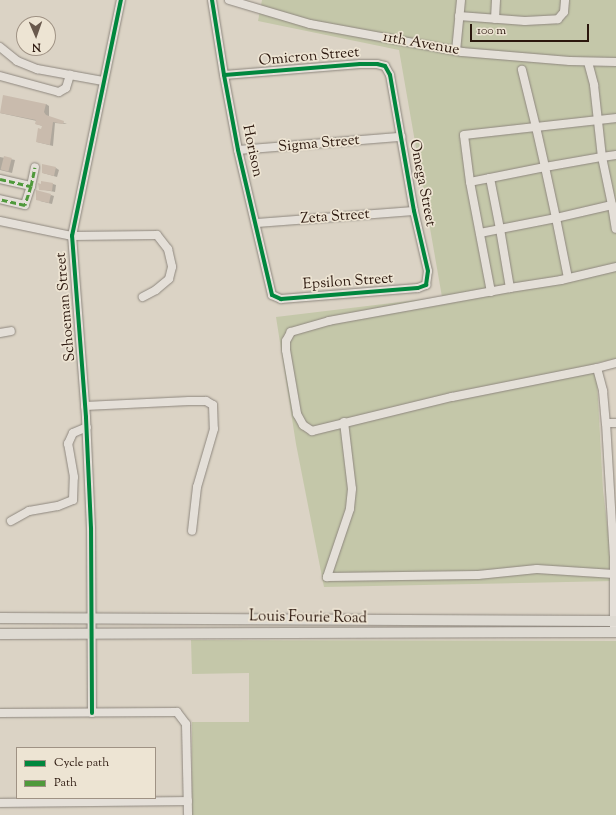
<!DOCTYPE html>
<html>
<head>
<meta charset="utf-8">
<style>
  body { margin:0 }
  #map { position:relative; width:616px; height:815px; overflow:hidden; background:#dbd3c5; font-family:"Sorts Mill Goudy",serif }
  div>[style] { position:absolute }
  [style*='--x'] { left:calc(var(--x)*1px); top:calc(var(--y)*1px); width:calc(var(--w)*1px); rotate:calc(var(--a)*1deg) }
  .green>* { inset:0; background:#c4c7a9 }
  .shadow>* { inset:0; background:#0003 }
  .building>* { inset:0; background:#c9bbad; transform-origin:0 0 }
  .roads { filter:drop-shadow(0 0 1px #8e877e) drop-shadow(0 0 1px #8e877e) }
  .minor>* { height:8px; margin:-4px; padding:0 4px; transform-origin:4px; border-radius:4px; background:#e4dfd8 }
  .major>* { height:10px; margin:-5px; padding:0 5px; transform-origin:5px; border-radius:5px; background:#dedad2 }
  .quiet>* { height:3px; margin-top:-1.5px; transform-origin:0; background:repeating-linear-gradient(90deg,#4f993b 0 6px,transparent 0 9px) }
  .cycleway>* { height:4px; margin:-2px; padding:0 2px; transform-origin:2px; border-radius:2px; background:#00873e }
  span { translate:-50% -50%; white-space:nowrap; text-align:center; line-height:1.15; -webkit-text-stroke:3.5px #ede4d3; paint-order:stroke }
  .street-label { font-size:15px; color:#2b170d }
  .legend { position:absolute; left:16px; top:747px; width:140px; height:52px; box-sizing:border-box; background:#ede4d3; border:1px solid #9f9284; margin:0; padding:5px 7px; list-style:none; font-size:12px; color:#2b170d }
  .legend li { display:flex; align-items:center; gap:8px; height:20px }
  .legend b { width:20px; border:1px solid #9f9284 }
  .north { position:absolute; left:16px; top:16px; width:40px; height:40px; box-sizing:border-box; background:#ede4d3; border:1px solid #9f9284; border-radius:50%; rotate:178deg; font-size:11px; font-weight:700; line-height:16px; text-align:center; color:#2b170d }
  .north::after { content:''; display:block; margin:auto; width:14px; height:18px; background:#69594d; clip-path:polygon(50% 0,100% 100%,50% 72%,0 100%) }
  .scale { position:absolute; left:470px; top:24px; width:119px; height:18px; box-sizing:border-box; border:2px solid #2b170d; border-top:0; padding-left:5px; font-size:12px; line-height:14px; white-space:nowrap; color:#2b170d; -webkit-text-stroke:3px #ede4d3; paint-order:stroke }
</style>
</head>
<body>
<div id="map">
  <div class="green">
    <i style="clip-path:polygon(262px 0,616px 0,616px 359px,596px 363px,603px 490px,614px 581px,324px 587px,296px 444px,276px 317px,442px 297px,399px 50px,258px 21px)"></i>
    <i style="clip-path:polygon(191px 640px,616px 641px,616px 815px,192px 815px,192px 722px,249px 722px,249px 673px,192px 674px)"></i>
  </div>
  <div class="shadow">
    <i style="clip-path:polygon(46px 104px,49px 106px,49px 117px,67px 124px,55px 123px,53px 146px,37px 142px,43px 126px,36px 124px,37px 121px,0 113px)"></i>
    <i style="clip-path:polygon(0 157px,15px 160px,12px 173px,0 170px)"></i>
    <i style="clip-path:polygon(56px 168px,59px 170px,57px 177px,43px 173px)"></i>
    <i style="clip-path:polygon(53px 184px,56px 185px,55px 192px,40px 189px,41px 185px)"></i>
    <i style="clip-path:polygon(51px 195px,54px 196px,52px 204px,40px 201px)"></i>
  </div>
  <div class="building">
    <i style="clip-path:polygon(3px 95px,46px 104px,44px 112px,46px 115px,64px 121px,63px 124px,53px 122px,50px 145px,36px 142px,38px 128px,41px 129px,42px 126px,35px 124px,36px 120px,0 113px)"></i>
    <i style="left:4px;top:156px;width:8px;height:14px;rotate:14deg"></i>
    <i style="clip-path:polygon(42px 164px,56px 167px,54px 176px,42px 173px)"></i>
    <i style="clip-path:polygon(41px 181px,53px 183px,52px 191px,39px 190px,38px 183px,41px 184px)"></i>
    <i style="clip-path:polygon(36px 190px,51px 194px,49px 203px,36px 200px)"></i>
  </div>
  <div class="roads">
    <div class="minor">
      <i style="--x:212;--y:0;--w:76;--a:80.9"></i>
      <i style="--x:224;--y:75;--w:76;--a:79.4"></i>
      <i style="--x:238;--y:150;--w:149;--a:76.8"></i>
      <i style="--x:272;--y:295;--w:10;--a:24"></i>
      <i style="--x:281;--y:299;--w:137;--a:-4.6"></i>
      <i style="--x:418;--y:288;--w:9;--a:-21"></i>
      <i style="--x:426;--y:285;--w:14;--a:-82"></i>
      <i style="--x:428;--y:271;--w:62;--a:-103.1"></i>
      <i style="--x:414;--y:211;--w:138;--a:-100"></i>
      <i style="--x:390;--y:75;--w:10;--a:-119"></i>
      <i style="--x:385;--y:66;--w:8;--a:-166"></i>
      <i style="--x:377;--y:64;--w:17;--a:180"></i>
      <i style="--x:360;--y:64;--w:136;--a:175.4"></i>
      <i style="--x:229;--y:0;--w:84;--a:16.5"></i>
      <i style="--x:310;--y:24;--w:155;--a:10.4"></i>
      <i style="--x:462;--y:52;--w:108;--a:4.8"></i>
      <i style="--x:570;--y:61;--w:46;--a:1.2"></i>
      <i style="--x:459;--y:16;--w:66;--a:4.3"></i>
      <i style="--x:525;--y:21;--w:33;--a:-3"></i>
      <i style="--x:558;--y:19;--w:9;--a:-49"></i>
      <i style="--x:564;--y:12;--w:12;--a:-85"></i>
      <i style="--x:495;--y:19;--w:19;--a:-87"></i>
      <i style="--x:0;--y:47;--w:22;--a:39"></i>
      <i style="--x:17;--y:61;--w:22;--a:22"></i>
      <i style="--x:37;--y:69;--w:67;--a:10.3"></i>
      <i style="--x:456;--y:51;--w:51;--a:-84.4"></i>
      <i style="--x:588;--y:62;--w:24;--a:75"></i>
      <i style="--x:594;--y:85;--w:72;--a:83.7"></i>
      <i style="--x:602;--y:157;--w:49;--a:78.2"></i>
      <i style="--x:612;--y:205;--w:57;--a:166.9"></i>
      <i style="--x:556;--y:218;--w:52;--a:-102.2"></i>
      <i style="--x:545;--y:167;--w:58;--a:-10"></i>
      <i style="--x:602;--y:157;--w:14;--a:-8"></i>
      <i style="--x:0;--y:76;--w:61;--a:15.2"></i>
      <i style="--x:59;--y:92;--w:8;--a:-30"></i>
      <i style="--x:66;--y:88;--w:14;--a:-73"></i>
      <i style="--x:238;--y:150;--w:164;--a:-4.6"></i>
      <i style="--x:490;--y:178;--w:56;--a:-11.3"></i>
      <i style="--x:545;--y:167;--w:41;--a:-102.7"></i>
      <i style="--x:536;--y:127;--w:81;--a:-6.4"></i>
      <i style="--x:0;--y:179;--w:32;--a:13"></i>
      <i style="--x:31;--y:186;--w:20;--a:108"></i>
      <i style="--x:25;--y:205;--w:26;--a:-167"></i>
      <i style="--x:470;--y:182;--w:47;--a:-97.3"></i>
      <i style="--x:464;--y:135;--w:72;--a:-6.3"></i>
      <i style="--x:536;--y:127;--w:59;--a:-103.8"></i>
      <i style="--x:31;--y:186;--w:19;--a:-78"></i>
      <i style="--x:612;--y:205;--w:24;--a:81"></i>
      <i style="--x:0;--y:221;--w:74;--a:11.8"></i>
      <i style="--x:72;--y:236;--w:85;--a:-0.7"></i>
      <i style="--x:157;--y:235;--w:18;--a:52"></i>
      <i style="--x:168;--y:249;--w:18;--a:77"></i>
      <i style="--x:172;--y:267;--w:12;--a:104"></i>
      <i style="--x:169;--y:279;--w:17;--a:140"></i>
      <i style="--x:156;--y:290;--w:15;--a:152"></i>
      <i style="--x:257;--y:223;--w:157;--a:-4.4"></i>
      <i style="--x:480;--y:233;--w:20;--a:-11"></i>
      <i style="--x:500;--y:229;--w:52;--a:-101.1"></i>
      <i style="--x:490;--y:178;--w:20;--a:169"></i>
      <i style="--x:470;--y:182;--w:112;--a:79.2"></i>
      <i style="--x:568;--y:278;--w:61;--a:-101.3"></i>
      <i style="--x:556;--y:218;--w:57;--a:168.9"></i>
      <i style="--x:500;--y:229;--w:60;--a:80.4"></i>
      <i style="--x:510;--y:288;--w:52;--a:-8.9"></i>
      <i style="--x:561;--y:280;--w:57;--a:-13.3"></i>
      <i style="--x:510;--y:288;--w:184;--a:169.7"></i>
      <i style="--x:329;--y:321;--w:40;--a:164"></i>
      <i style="--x:291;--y:332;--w:10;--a:119"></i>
      <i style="--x:286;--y:341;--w:9;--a:90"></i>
      <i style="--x:286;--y:350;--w:65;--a:80.2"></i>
      <i style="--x:297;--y:414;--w:13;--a:61"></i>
      <i style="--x:303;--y:425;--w:11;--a:34"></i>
      <i style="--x:312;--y:431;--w:144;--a:-13.7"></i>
      <i style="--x:452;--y:397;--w:148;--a:-11.3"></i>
      <i style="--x:597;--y:368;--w:24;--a:75"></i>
      <i style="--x:603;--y:391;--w:32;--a:85"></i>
      <i style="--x:606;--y:423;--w:133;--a:86.6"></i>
      <i style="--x:0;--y:333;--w:11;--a:-10"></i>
      <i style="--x:597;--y:368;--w:20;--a:-15"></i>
      <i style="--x:85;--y:406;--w:104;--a:-2.8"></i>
      <i style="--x:189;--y:401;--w:17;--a:0"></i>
      <i style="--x:206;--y:401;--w:8;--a:30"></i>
      <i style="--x:213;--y:405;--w:24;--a:88"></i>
      <i style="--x:214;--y:429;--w:60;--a:106.3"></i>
      <i style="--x:197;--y:487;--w:44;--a:96.5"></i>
      <i style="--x:344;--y:422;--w:67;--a:83.2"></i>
      <i style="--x:352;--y:489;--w:20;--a:96"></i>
      <i style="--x:350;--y:509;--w:72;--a:108.7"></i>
      <i style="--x:327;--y:577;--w:151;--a:-0.8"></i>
      <i style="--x:478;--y:575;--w:59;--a:-5.8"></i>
      <i style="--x:537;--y:569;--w:77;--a:3.7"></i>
      <i style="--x:606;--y:423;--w:10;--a:0"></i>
      <i style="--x:11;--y:521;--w:21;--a:-29"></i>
      <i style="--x:29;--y:511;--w:29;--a:-10"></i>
      <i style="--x:58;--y:506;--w:16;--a:-22"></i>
      <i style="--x:73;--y:500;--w:23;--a:-88"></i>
      <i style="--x:74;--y:477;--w:34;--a:-100"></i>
      <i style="--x:68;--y:444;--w:12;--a:-66"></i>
      <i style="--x:73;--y:433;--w:15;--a:-23"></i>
      <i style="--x:614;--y:632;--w:76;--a:-90"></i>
      <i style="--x:614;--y:556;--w:2;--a:0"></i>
      <i style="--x:0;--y:713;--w:177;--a:-0.3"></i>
      <i style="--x:177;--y:712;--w:15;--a:53"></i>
      <i style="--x:186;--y:724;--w:91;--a:88.7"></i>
      <i style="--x:92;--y:713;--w:185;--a:-90.3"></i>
      <i style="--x:91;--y:528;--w:111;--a:-92.6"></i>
      <i style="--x:86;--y:417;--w:182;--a:-94.4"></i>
      <i style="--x:72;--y:236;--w:241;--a:-78.3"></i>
      <i style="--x:0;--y:803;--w:188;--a:-0.6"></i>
    </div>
    <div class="major">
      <i style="--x:0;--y:618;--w:616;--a:0.28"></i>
      <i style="--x:0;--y:634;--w:616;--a:-0.19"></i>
    </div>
  </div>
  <div class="quiet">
    <i style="--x:0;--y:179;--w:32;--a:13"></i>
    <i style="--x:31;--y:186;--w:20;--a:108"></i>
    <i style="--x:25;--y:205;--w:26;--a:-167"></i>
    <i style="--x:31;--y:186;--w:19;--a:-78"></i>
  </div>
  <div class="cycleway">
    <i style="--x:212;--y:0;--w:76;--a:80.9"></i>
    <i style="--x:224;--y:75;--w:76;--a:79.4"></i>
    <i style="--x:238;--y:150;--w:149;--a:76.8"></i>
    <i style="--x:272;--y:295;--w:10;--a:24"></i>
    <i style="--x:281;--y:299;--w:137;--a:-4.6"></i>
    <i style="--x:418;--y:288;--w:9;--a:-21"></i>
    <i style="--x:426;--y:285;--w:14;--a:-82"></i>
    <i style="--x:428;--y:271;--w:62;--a:-103.1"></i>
    <i style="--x:414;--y:211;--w:138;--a:-100"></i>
    <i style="--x:390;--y:75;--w:10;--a:-119"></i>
    <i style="--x:385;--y:66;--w:8;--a:-166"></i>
    <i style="--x:377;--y:64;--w:17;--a:180"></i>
    <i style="--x:360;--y:64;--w:136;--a:175.4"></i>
    <i style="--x:92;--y:713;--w:185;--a:-90.3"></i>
    <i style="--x:91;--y:528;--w:111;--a:-92.6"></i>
    <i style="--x:86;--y:417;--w:182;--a:-94.4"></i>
    <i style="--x:72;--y:236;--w:241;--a:-78.3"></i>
  </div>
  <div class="street-label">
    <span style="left:421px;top:44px;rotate:10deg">11th Avenue</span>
    <span style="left:309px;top:57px;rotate:-5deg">Omicron Street</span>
    <span style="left:319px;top:144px;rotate:-5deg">Sigma Street</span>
    <span style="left:252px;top:151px;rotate:78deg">Horison</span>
    <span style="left:422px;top:183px;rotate:79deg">Omega Street</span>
    <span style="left:335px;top:217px;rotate:-4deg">Zeta Street</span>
    <span style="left:348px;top:282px;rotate:-4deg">Epsilon Street</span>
    <span style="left:66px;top:307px;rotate:-95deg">Schoeman Street</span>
    <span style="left:308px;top:618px;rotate:1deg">Louis Fourie Road</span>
  </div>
  <ul class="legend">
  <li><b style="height:5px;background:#00873e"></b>Cycle path</li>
  <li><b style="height:5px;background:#4f993b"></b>Path</li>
  </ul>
  <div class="north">N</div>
  <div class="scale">100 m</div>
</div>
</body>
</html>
